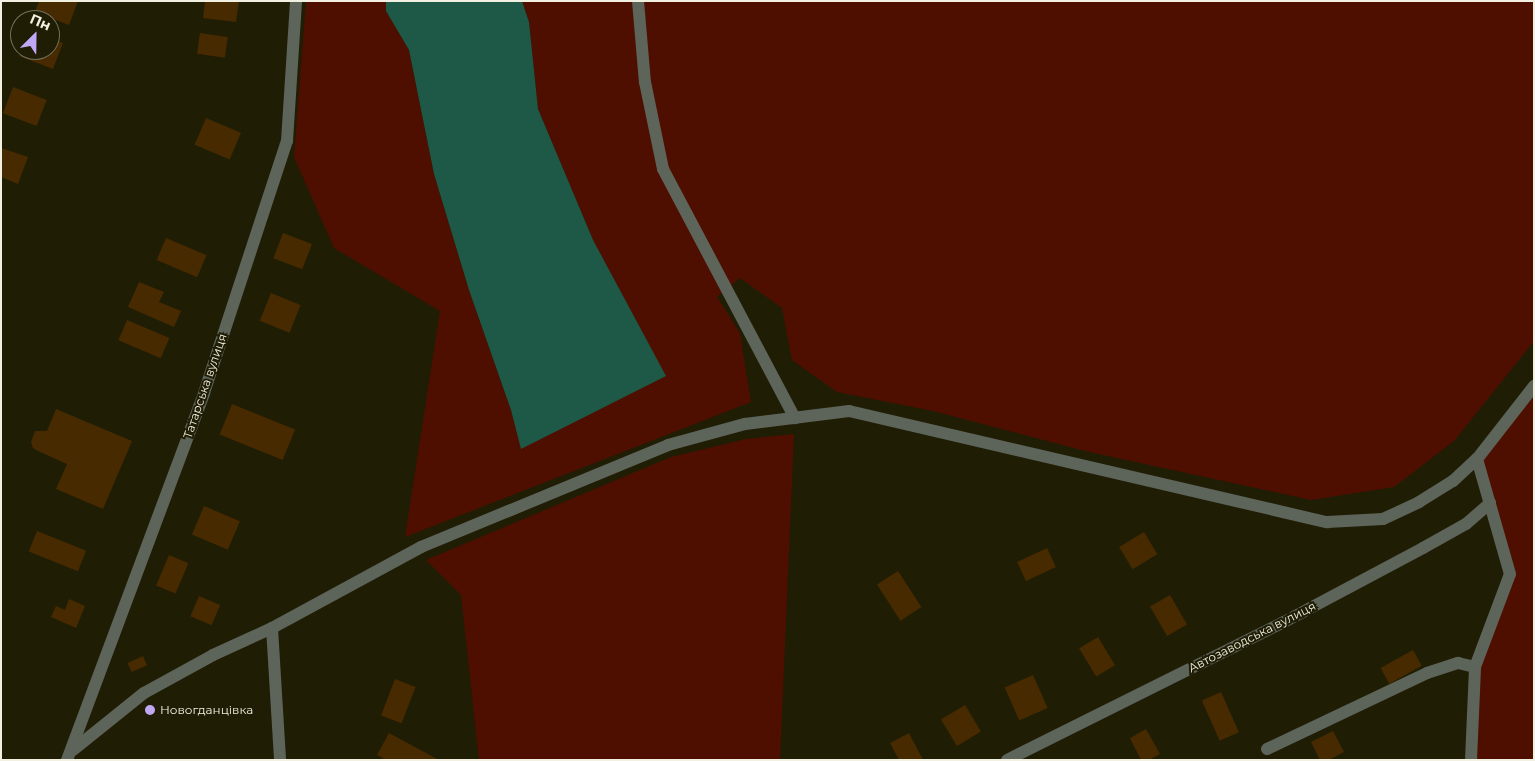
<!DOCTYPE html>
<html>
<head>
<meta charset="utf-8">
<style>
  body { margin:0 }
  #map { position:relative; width:1535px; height:761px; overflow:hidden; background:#201d05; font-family:Montserrat,sans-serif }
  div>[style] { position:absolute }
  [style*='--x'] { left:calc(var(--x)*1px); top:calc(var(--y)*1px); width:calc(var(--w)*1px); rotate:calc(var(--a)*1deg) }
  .green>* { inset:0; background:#4e0f00 }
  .water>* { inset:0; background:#1e5846 }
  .building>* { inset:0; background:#472a00; transform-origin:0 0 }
  .minor>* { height:12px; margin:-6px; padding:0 6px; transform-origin:6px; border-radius:6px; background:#5d645a }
  .dots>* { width:14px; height:14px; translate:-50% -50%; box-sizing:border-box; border:2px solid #201d05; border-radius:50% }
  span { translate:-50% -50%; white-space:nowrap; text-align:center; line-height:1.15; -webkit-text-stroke:4px #201d05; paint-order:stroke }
  .street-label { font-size:12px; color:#f1f0e1 }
  .poi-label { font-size:12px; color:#f1f0e1 }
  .left { translate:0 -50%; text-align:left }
  .frame { position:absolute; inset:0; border:2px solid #f1f0e1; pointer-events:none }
  .north { position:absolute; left:10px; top:10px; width:50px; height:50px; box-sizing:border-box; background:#201d05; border:1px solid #74715d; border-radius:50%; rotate:23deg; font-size:14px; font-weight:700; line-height:20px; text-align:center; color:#f1f0e1 }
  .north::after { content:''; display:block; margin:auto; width:18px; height:22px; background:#c0a8f4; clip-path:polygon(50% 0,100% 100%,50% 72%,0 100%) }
</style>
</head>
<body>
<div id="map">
  <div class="green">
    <i style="clip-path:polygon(306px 1px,386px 1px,386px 11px,409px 50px,434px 174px,469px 290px,511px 410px,522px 449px,593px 240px,538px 109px,529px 22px,522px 1px,1534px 1px,1534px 341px,1454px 441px,1394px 487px,1311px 500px,1085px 451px,933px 411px,837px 392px,792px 360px,782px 308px,740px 278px,717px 297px,740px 333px,751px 402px,405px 537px,440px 311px,334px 248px,294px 157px)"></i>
    <i style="clip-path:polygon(1534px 386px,1534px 760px,1471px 760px,1475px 667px,1510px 574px,1477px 459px)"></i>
    <i style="clip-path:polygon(794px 434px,780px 760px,479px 760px,461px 595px,426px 560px,671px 457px,746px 439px)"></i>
  </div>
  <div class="water">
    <i style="clip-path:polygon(386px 1px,522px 1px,529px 22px,538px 109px,593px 240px,666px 376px,521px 449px,511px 410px,469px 290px,434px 174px,409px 50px,386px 11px)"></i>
  </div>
  <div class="building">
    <i style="clip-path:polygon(39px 1px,78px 1px,69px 25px,35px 12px)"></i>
    <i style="clip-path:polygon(205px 1px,239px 1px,236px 22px,203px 18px)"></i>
    <i style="left:200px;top:33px;width:28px;height:21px;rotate:8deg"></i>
    <i style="clip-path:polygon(50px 38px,63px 43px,53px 69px,19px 56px,22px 50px,50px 50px)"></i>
    <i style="left:13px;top:87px;width:36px;height:28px;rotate:21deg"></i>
    <i style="left:206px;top:118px;width:38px;height:29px;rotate:23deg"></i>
    <i style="clip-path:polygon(1px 148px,28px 157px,18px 184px,1px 177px)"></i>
    <i style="left:283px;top:233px;width:31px;height:27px;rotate:21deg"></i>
    <i style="left:166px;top:238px;width:44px;height:24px;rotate:23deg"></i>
    <i style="clip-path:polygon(139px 282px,164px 292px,159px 302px,181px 311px,174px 327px,128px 307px)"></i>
    <i style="left:271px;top:293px;width:32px;height:30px;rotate:22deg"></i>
    <i style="left:127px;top:320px;width:46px;height:22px;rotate:23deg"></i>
    <i style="left:232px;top:404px;width:68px;height:33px;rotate:22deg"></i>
    <i style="clip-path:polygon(56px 409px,132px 441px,103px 509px,56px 489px,67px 464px,38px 451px,33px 448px,31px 442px,35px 431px,47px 431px)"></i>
    <i style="left:204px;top:506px;width:39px;height:31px;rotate:23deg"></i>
    <i style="left:37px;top:531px;width:53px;height:22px;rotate:22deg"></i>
    <i style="left:1144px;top:532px;width:26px;height:29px;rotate:59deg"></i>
    <i style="left:1047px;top:548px;width:21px;height:33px;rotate:65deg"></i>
    <i style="left:169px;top:555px;width:21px;height:33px;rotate:23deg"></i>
    <i style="left:898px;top:571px;width:43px;height:25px;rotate:57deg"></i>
    <i style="left:1170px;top:595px;width:34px;height:23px;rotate:60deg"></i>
    <i style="left:199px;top:596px;width:23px;height:22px;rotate:23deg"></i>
    <i style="clip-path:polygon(69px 599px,85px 606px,76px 628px,51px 617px,56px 606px,65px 610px)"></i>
    <i style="left:1098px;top:637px;width:33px;height:22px;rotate:59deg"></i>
    <i style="left:1413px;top:650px;width:18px;height:37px;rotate:61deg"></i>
    <i style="left:143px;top:656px;width:10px;height:17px;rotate:66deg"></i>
    <i style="left:1033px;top:675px;width:36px;height:31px;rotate:66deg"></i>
    <i style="left:395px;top:679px;width:22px;height:39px;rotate:21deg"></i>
    <i style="left:1221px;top:692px;width:44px;height:21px;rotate:66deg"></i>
    <i style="left:965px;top:705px;width:31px;height:28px;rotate:59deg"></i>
    <i style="clip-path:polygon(1146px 729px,1160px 754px,1149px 760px,1141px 760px,1130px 738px)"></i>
    <i style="clip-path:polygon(1333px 731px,1344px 752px,1329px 760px,1320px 760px,1311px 742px)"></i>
    <i style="clip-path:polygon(389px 733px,439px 760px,386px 760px,377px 755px)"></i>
    <i style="clip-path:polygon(909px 733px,923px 760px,899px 760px,890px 743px)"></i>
  </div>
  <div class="minor">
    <i style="--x:638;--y:1;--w:81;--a:85.1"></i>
    <i style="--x:645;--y:82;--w:89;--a:78.3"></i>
    <i style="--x:663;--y:169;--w:282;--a:62.1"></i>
    <i style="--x:272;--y:628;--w:132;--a:86.5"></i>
    <i style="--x:1267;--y:749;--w:177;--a:-25.4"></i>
    <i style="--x:1427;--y:673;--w:33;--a:-18"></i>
    <i style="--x:1458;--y:663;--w:17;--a:13"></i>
    <i style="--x:73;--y:750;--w:91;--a:-38.8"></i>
    <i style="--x:144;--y:693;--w:79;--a:-28.8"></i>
    <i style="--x:213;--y:655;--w:65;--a:-24.6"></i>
    <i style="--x:272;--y:628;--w:170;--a:-28.5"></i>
    <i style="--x:421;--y:547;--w:267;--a:-22.4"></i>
    <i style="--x:668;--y:445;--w:80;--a:-15.3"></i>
    <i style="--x:745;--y:424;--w:105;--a:-7.1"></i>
    <i style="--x:849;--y:411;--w:491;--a:13.1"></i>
    <i style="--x:1327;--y:522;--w:56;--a:-3.1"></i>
    <i style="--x:1383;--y:519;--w:40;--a:-25"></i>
    <i style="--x:1419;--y:502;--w:40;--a:-32"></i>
    <i style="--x:1453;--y:481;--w:33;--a:-43"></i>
    <i style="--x:1477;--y:459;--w:93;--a:-52"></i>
    <i style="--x:67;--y:760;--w:392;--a:-69.5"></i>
    <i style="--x:204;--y:393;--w:265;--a:-71.8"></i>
    <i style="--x:287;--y:141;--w:140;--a:-86.3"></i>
    <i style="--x:1007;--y:760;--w:309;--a:-26.5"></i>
    <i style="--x:1284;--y:622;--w:157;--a:-28"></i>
    <i style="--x:1423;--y:548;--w:49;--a:-29.2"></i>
    <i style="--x:1466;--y:524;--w:32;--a:-41"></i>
    <i style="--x:1471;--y:760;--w:93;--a:-87.5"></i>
    <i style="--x:1475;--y:667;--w:99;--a:-69.4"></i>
    <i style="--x:1510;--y:574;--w:120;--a:-106"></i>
  </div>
  <div class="dots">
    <i style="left:150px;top:710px;background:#c0a8f4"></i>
  </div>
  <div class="street-label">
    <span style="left:205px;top:386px;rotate:-71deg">Татарська вулиця</span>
    <span style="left:1252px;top:637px;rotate:-27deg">Автозаводська вулиця</span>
  </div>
  <div class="poi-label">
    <span class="left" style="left:160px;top:710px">Новогданцівка</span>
  </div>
  <div class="frame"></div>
  <div class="north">Пн</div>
</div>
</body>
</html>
